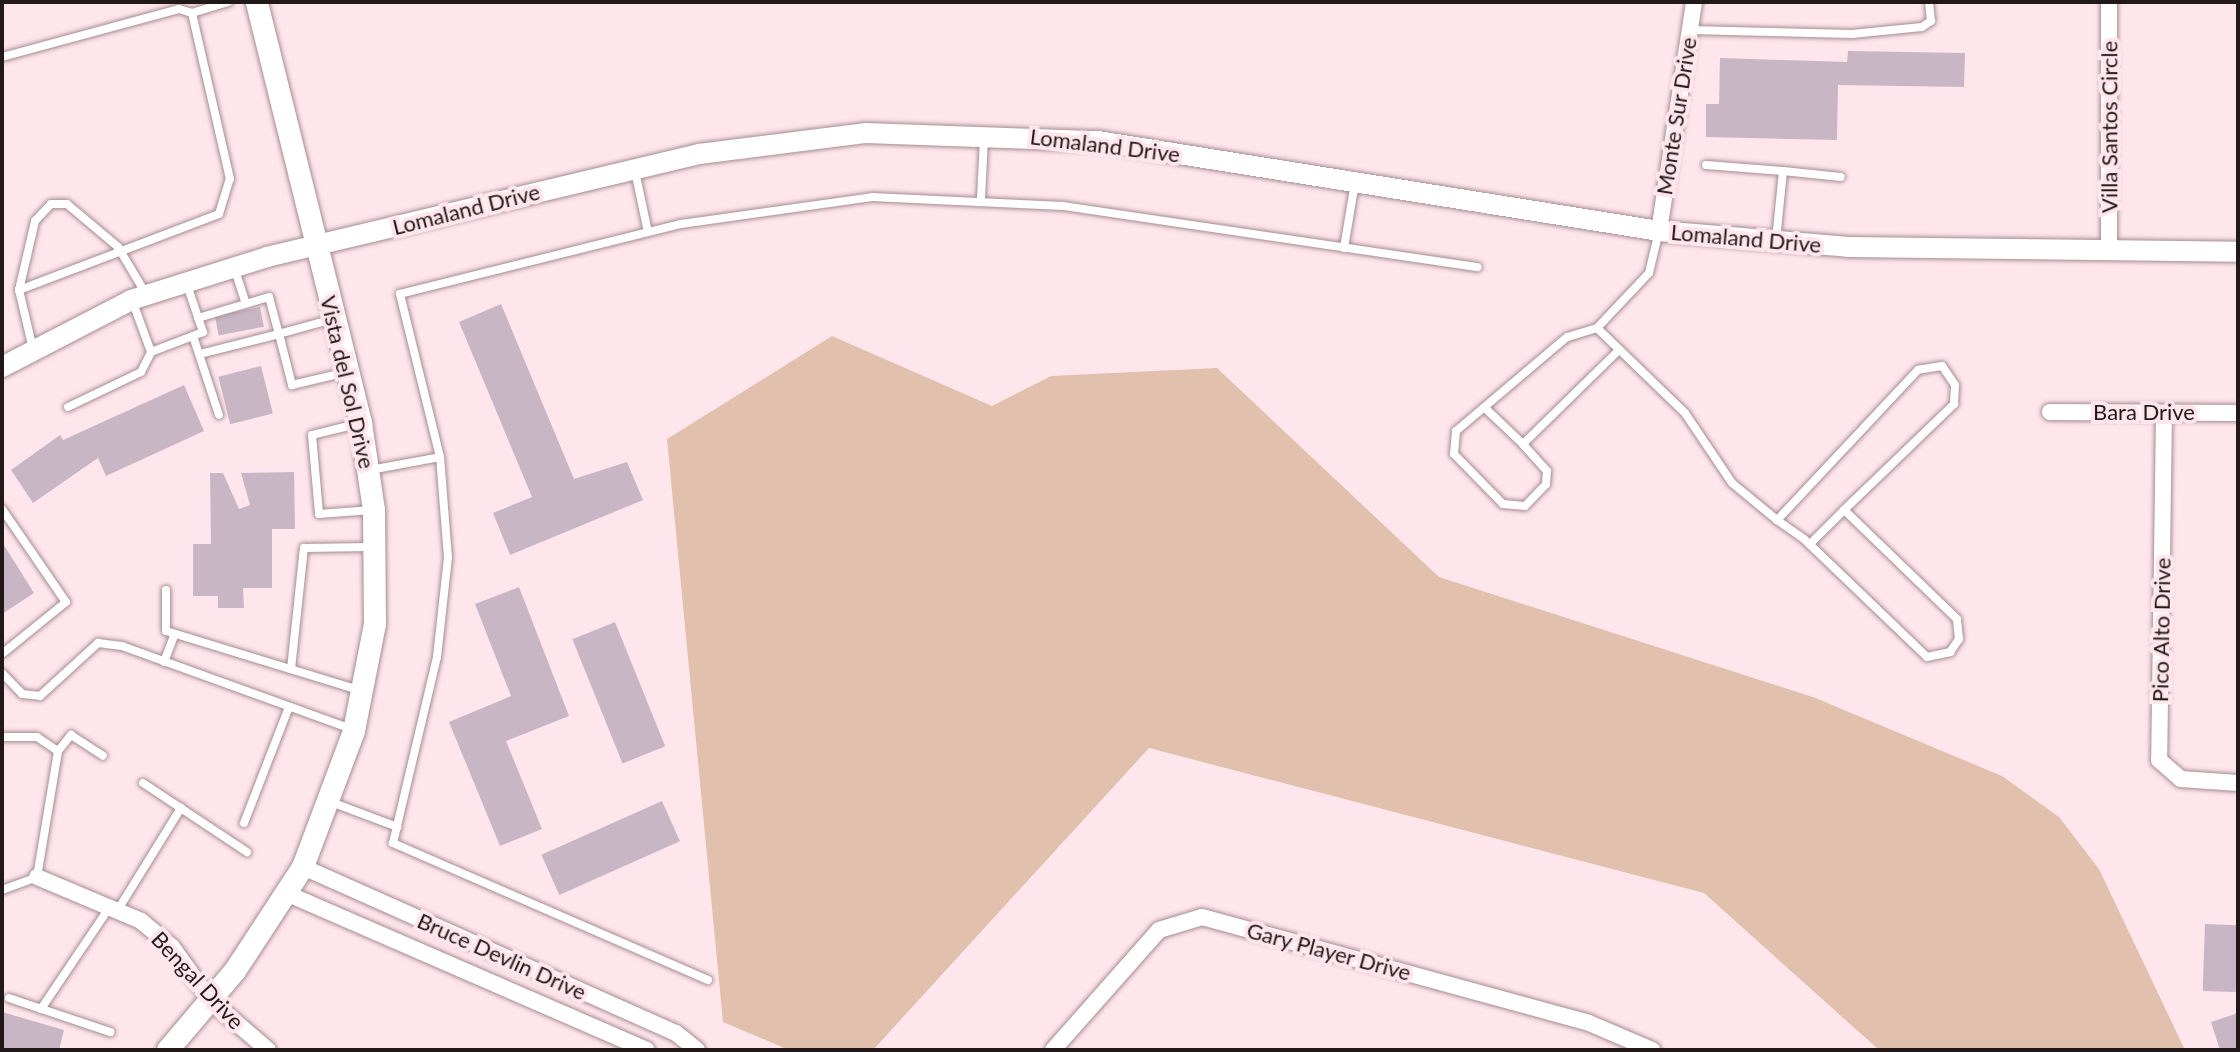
<!DOCTYPE html>
<html>
<head>
<meta charset="utf-8">
<style>
  body { margin:0 }
  #map { position:relative; width:2240px; height:1052px; overflow:hidden; background:#ffe5ec; font-family:Lato,sans-serif }
  div>[style] { position:absolute }
  [style*='--x'] { left:calc(var(--x)*1px); top:calc(var(--y)*1px); width:calc(var(--w)*1px); rotate:calc(var(--a)*1deg) }
  .green>* { inset:0; background:#e1c1ad }
  .building>* { inset:0; background:#c9b6c5; transform-origin:0 0 }
  .roads { filter:drop-shadow(0 0 2px #a58d94) drop-shadow(0 0 2px #a58d94) }
  .service>* { height:8px; margin:-4px; padding:0 4px; transform-origin:4px; border-radius:4px; background:#fff }
  .minor>* { height:16px; margin:-8px; padding:0 8px; transform-origin:8px; border-radius:8px; background:#fff }
  .tertiary>* { height:20px; margin:-10px; padding:0 10px; transform-origin:10px; border-radius:10px; background:#fff }
  .secondary>* { height:22px; margin:-11px; padding:0 11px; transform-origin:11px; border-radius:11px; background:#fff }
  span { translate:-50% -50%; white-space:nowrap; text-align:center; line-height:1.15; -webkit-text-stroke:8px #ffe5ec; paint-order:stroke }
  .street-label { font-size:22px; color:#21181a }
  .frame { position:absolute; inset:0; border:4px solid #21181a; pointer-events:none }
</style>
</head>
<body>
<div id="map">
  <div class="green">
    <i style="clip-path:polygon(832px 336px,992px 406px,1051px 376px,1217px 368px,1439px 577px,1813px 697px,2002px 776px,2059px 817px,2099px 869px,2185px 1050px,1879px 1050px,1704px 893px,1149px 748px,873px 1050px,789px 1050px,723px 1022px,667px 439px)"></i>
  </div>
  <div class="building">
    <i style="clip-path:polygon(1848px 51px,1965px 53px,1964px 87px,1838px 85px,1837px 140px,1706px 137px,1706px 104px,1719px 104px,1720px 58px,1847px 62px)"></i>
    <i style="clip-path:polygon(501px 304px,574px 479px,627px 462px,643px 500px,510px 555px,493px 513px,532px 497px,459px 322px)"></i>
    <i style="left:260px;top:307px;width:20px;height:46px;rotate:79deg"></i>
    <i style="left:261px;top:366px;width:49px;height:44px;rotate:76deg"></i>
    <i style="clip-path:polygon(184px 385px,204px 431px,106px 476px,98px 458px,33px 503px,11px 470px,60px 435px,63px 440px)"></i>
    <i style="clip-path:polygon(294px 472px,295px 529px,272px 529px,272px 588px,243px 588px,244px 608px,218px 608px,218px 596px,193px 596px,193px 544px,211px 544px,210px 473px,223px 473px,239px 509px,250px 505px,241px 473px)"></i>
    <i style="clip-path:polygon(2px 542px,34px 593px,2px 614px)"></i>
    <i style="clip-path:polygon(519px 587px,569px 716px,506px 741px,542px 829px,500px 846px,449px 722px,511px 696px,475px 604px)"></i>
    <i style="left:615px;top:622px;width:134px;height:46px;rotate:68deg"></i>
    <i style="left:662px;top:801px;width:44px;height:132px;rotate:66deg"></i>
    <i style="left:2205px;top:924px;width:33px;height:67px;rotate:2deg"></i>
    <i style="clip-path:polygon(2px 1012px,64px 1030px,59px 1050px,2px 1050px)"></i>
    <i style="clip-path:polygon(2238px 1013px,2238px 1050px,2220px 1050px,2211px 1022px)"></i>
  </div>
  <div class="roads">
    <div class="service">
      <i style="--x:1690;--y:30;--w:162;--a:1.4"></i>
      <i style="--x:1852;--y:34;--w:70;--a:-5.7"></i>
      <i style="--x:1922;--y:27;--w:11;--a:-34"></i>
      <i style="--x:1931;--y:21;--w:19;--a:-96"></i>
      <i style="--x:2;--y:57;--w:183;--a:-15.2"></i>
      <i style="--x:179;--y:9;--w:14;--a:17"></i>
      <i style="--x:1706;--y:165;--w:77;--a:4.5"></i>
      <i style="--x:635;--y:171;--w:62;--a:78"></i>
      <i style="--x:981;--y:198;--w:59;--a:-87.1"></i>
      <i style="--x:1659;--y:231;--w:43;--a:103.4"></i>
      <i style="--x:1649;--y:273;--w:76;--a:133.4"></i>
      <i style="--x:1597;--y:328;--w:122;--a:44"></i>
      <i style="--x:1685;--y:413;--w:84;--a:56.1"></i>
      <i style="--x:1732;--y:483;--w:58;--a:39.4"></i>
      <i style="--x:1777;--y:520;--w:33;--a:35"></i>
      <i style="--x:1804;--y:539;--w:170;--a:43.8"></i>
      <i style="--x:1927;--y:657;--w:24;--a:-12"></i>
      <i style="--x:1950;--y:652;--w:16;--a:-55"></i>
      <i style="--x:1959;--y:639;--w:20;--a:-96"></i>
      <i style="--x:1957;--y:619;--w:157;--a:-136"></i>
      <i style="--x:1844;--y:510;--w:153;--a:-43.9"></i>
      <i style="--x:1954;--y:404;--w:19;--a:-87"></i>
      <i style="--x:1955;--y:385;--w:23;--a:-124"></i>
      <i style="--x:1942;--y:366;--w:24;--a:171"></i>
      <i style="--x:1918;--y:370;--w:206;--a:133.2"></i>
      <i style="--x:1776;--y:240;--w:69;--a:-84.2"></i>
      <i style="--x:1783;--y:171;--w:58;--a:5.9"></i>
      <i style="--x:1344;--y:248;--w:67;--a:-80.5"></i>
      <i style="--x:234;--y:267;--w:38;--a:72"></i>
      <i style="--x:19;--y:290;--w:214;--a:-20.8"></i>
      <i style="--x:219;--y:214;--w:37;--a:-73"></i>
      <i style="--x:230;--y:179;--w:170;--a:-102.9"></i>
      <i style="--x:192;--y:13;--w:38;--a:-17"></i>
      <i style="--x:132;--y:300;--w:55;--a:69.9"></i>
      <i style="--x:198;--y:318;--w:74;--a:-16.5"></i>
      <i style="--x:269;--y:297;--w:38;--a:75"></i>
      <i style="--x:279;--y:334;--w:81;--a:165.8"></i>
      <i style="--x:333;--y:319;--w:56;--a:164.5"></i>
      <i style="--x:279;--y:334;--w:53;--a:75.7"></i>
      <i style="--x:292;--y:385;--w:57;--a:-13.3"></i>
      <i style="--x:1597;--y:328;--w:31;--a:163"></i>
      <i style="--x:1567;--y:337;--w:145;--a:139.7"></i>
      <i style="--x:1456;--y:431;--w:23;--a:95"></i>
      <i style="--x:1454;--y:454;--w:70;--a:45.6"></i>
      <i style="--x:1503;--y:504;--w:22;--a:5"></i>
      <i style="--x:1525;--y:506;--w:30;--a:-46"></i>
      <i style="--x:1546;--y:484;--w:13;--a:-86"></i>
      <i style="--x:1547;--y:471;--w:36;--a:-132"></i>
      <i style="--x:1523;--y:444;--w:134;--a:-44.4"></i>
      <i style="--x:193;--y:336;--w:83;--a:71.8"></i>
      <i style="--x:33;--y:349;--w:61;--a:-103.3"></i>
      <i style="--x:19;--y:290;--w:71;--a:-76.9"></i>
      <i style="--x:35;--y:221;--w:23;--a:-47"></i>
      <i style="--x:51;--y:204;--w:16;--a:0"></i>
      <i style="--x:67;--y:204;--w:67;--a:40.1"></i>
      <i style="--x:118;--y:247;--w:55;--a:59.2"></i>
      <i style="--x:68;--y:407;--w:81;--a:-25.6"></i>
      <i style="--x:141;--y:372;--w:22;--a:-63"></i>
      <i style="--x:151;--y:352;--w:56;--a:-21"></i>
      <i style="--x:203;--y:332;--w:53;--a:-108.8"></i>
      <i style="--x:1485;--y:408;--w:52;--a:43.5"></i>
      <i style="--x:361;--y:423;--w:50;--a:166.2"></i>
      <i style="--x:312;--y:435;--w:79;--a:84.9"></i>
      <i style="--x:319;--y:514;--w:53;--a:-4.3"></i>
      <i style="--x:370;--y:470;--w:71;--a:-10.5"></i>
      <i style="--x:2;--y:509;--w:113;--a:55.5"></i>
      <i style="--x:66;--y:602;--w:82;--a:140.9"></i>
      <i style="--x:1810;--y:544;--w:48;--a:-45"></i>
      <i style="--x:166;--y:590;--w:41;--a:90"></i>
      <i style="--x:166;--y:631;--w:202;--a:17"></i>
      <i style="--x:164;--y:662;--w:30;--a:-69"></i>
      <i style="--x:291;--y:669;--w:122;--a:-83.9"></i>
      <i style="--x:304;--y:548;--w:67;--a:-0.9"></i>
      <i style="--x:2;--y:673;--w:29;--a:46"></i>
      <i style="--x:22;--y:694;--w:18;--a:6"></i>
      <i style="--x:40;--y:696;--w:79;--a:-42.4"></i>
      <i style="--x:98;--y:643;--w:24;--a:7"></i>
      <i style="--x:122;--y:646;--w:247;--a:19.9"></i>
      <i style="--x:2;--y:737;--w:35;--a:0"></i>
      <i style="--x:37;--y:737;--w:25;--a:34"></i>
      <i style="--x:143;--y:783;--w:125;--a:33.6"></i>
      <i style="--x:331;--y:802;--w:71;--a:20.7"></i>
      <i style="--x:244;--y:823;--w:124;--a:-68.8"></i>
      <i style="--x:2;--y:890;--w:37;--a:-20"></i>
      <i style="--x:37;--y:877;--w:128;--a:-80.5"></i>
      <i style="--x:58;--y:751;--w:21;--a:-51"></i>
      <i style="--x:71;--y:735;--w:38;--a:33"></i>
      <i style="--x:119;--y:908;--w:118;--a:-58.2"></i>
      <i style="--x:708;--y:980;--w:344;--a:-156.5"></i>
      <i style="--x:393;--y:843;--w:191;--a:-76.7"></i>
      <i style="--x:437;--y:657;--w:100;--a:-83.7"></i>
      <i style="--x:448;--y:558;--w:101;--a:-94.5"></i>
      <i style="--x:440;--y:457;--w:168;--a:-103.8"></i>
      <i style="--x:400;--y:294;--w:290;--a:-14"></i>
      <i style="--x:681;--y:224;--w:193;--a:-8"></i>
      <i style="--x:872;--y:197;--w:191;--a:2.7"></i>
      <i style="--x:1063;--y:206;--w:419;--a:8.4"></i>
      <i style="--x:9;--y:998;--w:107;--a:18.6"></i>
      <i style="--x:41;--y:1009;--w:122;--a:-56"></i>
    </div>
    <div class="minor">
      <i style="--x:1659;--y:231;--w:232;--a:-81.3"></i>
      <i style="--x:2109;--y:251;--w:249;--a:-90"></i>
      <i style="--x:2050;--y:412;--w:188;--a:0.3"></i>
      <i style="--x:2164;--y:413;--w:347;--a:90.8"></i>
      <i style="--x:2159;--y:760;--w:29;--a:41"></i>
      <i style="--x:2181;--y:779;--w:57;--a:4"></i>
      <i style="--x:303;--y:867;--w:408;--a:24"></i>
      <i style="--x:676;--y:1033;--w:27;--a:39"></i>
      <i style="--x:37;--y:877;--w:113;--a:22.9"></i>
      <i style="--x:141;--y:921;--w:40;--a:40"></i>
      <i style="--x:172;--y:947;--w:67;--a:54.2"></i>
      <i style="--x:211;--y:1001;--w:75;--a:40.7"></i>
      <i style="--x:288;--y:894;--w:391;--a:23.5"></i>
      <i style="--x:1053;--y:1050;--w:160;--a:-48.5"></i>
      <i style="--x:1159;--y:930;--w:45;--a:-16.8"></i>
      <i style="--x:1202;--y:917;--w:401;--a:15.3"></i>
      <i style="--x:1589;--y:1023;--w:69;--a:23.2"></i>
    </div>
    <div class="tertiary">
      <i style="--x:2;--y:367;--w:145;--a:-27.4"></i>
      <i style="--x:131;--y:300;--w:143;--a:-17.5"></i>
      <i style="--x:267;--y:257;--w:444;--a:-13.4"></i>
      <i style="--x:699;--y:154;--w:167;--a:-7.2"></i>
      <i style="--x:865;--y:133;--w:233;--a:2"></i>
      <i style="--x:1098;--y:141;--w:568;--a:9.11"></i>
      <i style="--x:1659;--y:231;--w:190;--a:4.8"></i>
      <i style="--x:1848;--y:247;--w:390;--a:0.7"></i>
    </div>
    <div class="secondary">
      <i style="--x:168;--y:1050;--w:104;--a:-49.7"></i>
      <i style="--x:235;--y:971;--w:124;--a:-56.8"></i>
      <i style="--x:303;--y:867;--w:145;--a:-69.4"></i>
      <i style="--x:354;--y:731;--w:109;--a:-78.9"></i>
      <i style="--x:375;--y:624;--w:114;--a:-90.5"></i>
      <i style="--x:374;--y:510;--w:88;--a:-98.5"></i>
      <i style="--x:361;--y:423;--w:434;--a:-103.9"></i>
    </div>
  </div>
  <div class="street-label">
    <span style="left:1676px;top:116px;rotate:-81deg">Monte Sur Drive</span>
    <span style="left:2109px;top:127px;rotate:-90deg">Villa Santos Circle</span>
    <span style="left:1105px;top:145px;rotate:7deg">Lomaland Drive</span>
    <span style="left:466px;top:209px;rotate:-14deg">Lomaland Drive</span>
    <span style="left:1746px;top:238px;rotate:5deg">Lomaland Drive</span>
    <span style="left:348px;top:382px;rotate:77deg">Vista del Sol Drive</span>
    <span style="left:2144px;top:412px">Bara Drive</span>
    <span style="left:2161px;top:630px;rotate:-89deg">Pico Alto Drive</span>
    <span style="left:1329px;top:951px;rotate:15deg">Gary Player Drive</span>
    <span style="left:502px;top:956px;rotate:24deg">Bruce Devlin Drive</span>
    <span style="left:198px;top:980px;rotate:47deg">Bengal Drive</span>
  </div>
  <div class="frame"></div>
</div>
</body>
</html>
